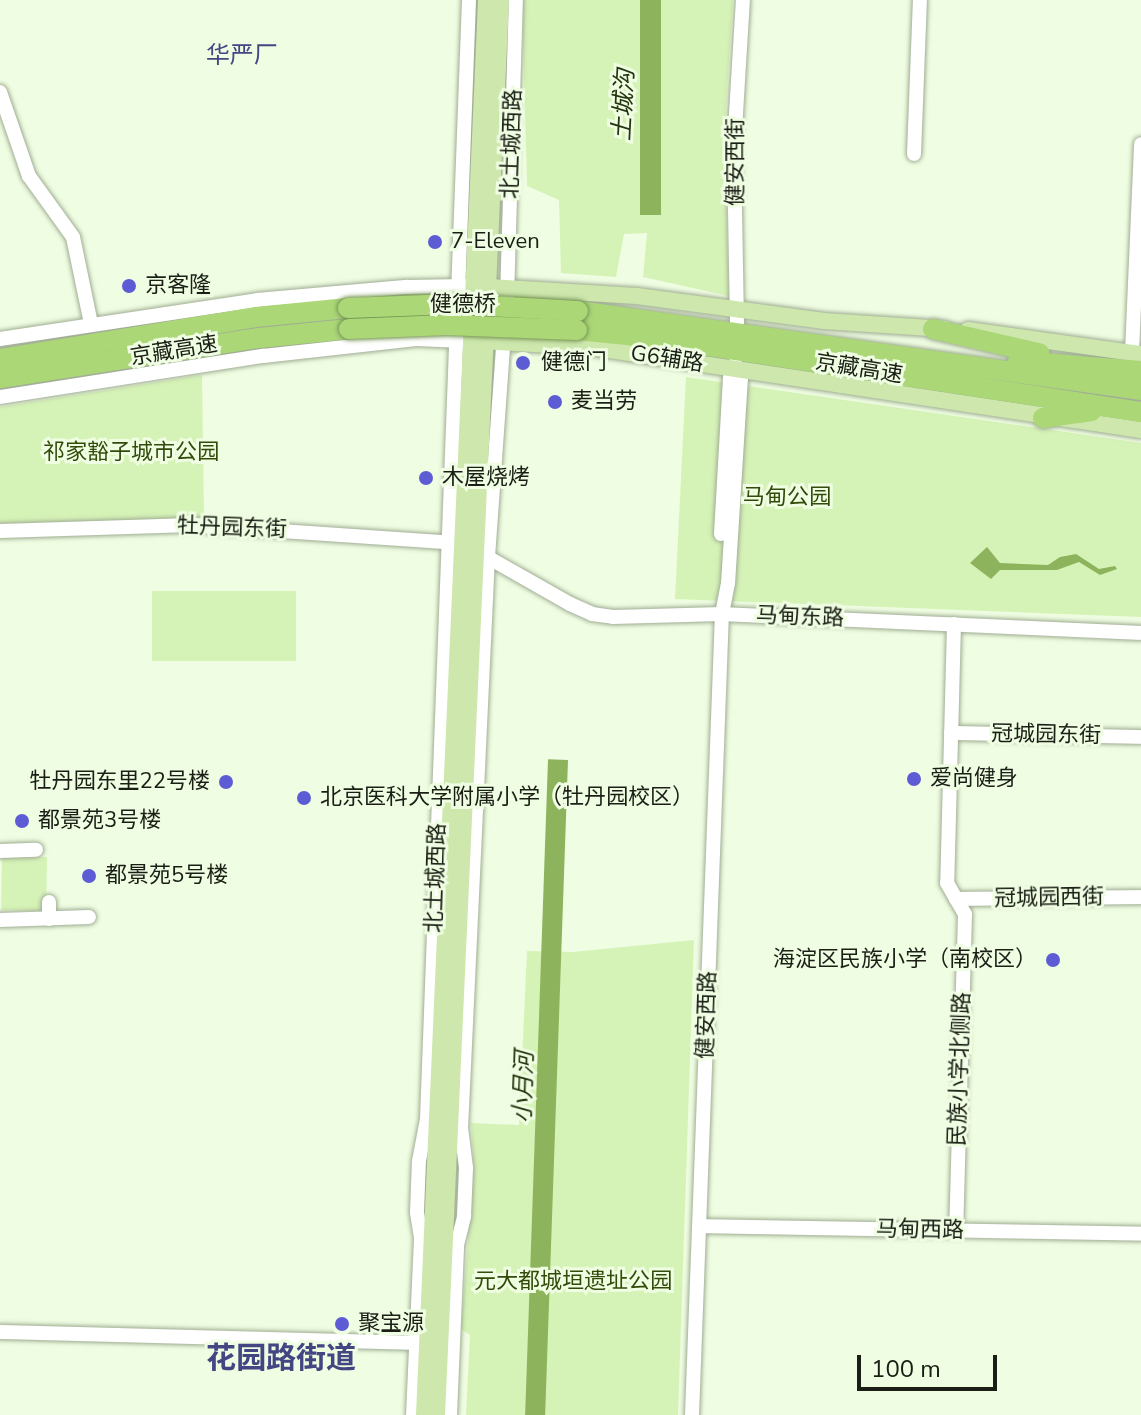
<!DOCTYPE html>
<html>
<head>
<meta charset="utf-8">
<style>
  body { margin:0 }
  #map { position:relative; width:1141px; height:1415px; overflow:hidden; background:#effde2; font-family:"Nunito Sans","Noto Sans SC",sans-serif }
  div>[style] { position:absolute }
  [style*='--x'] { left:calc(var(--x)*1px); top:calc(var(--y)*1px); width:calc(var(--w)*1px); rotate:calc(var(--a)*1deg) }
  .green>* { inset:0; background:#d6f3b7; transform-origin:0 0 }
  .water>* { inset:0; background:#8db45c; transform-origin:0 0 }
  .roads { filter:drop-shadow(0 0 2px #a0ad94) drop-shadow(0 0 2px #a0ad94) }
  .minor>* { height:14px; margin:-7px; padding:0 7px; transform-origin:7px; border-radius:7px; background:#fff }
  .major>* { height:16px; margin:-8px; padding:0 8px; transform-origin:8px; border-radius:8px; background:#cde7ad }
  .highway>* { height:20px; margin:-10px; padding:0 10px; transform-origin:10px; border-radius:10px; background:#abd777 }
  .bridges { filter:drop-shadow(0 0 2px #789655) drop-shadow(0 0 2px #789655) }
  .highway-bridge>* { height:20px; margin:-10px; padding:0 10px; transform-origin:10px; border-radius:10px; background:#abd777 }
  .dots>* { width:22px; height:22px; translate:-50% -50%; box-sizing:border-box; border:4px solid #effde2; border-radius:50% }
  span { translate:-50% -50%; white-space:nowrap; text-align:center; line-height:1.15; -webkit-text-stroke:6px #effde2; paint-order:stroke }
  .street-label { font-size:22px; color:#1a1e15 }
  .poi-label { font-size:22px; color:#1a1e15 }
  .left { translate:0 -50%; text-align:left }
  .right { translate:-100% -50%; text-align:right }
  .park-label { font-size:22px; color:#324b0a }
  .neighbourhood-label { font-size:24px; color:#434683 }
  .water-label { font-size:24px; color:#24340f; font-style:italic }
  .district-label { font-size:30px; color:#434683; font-weight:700 }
  .scale { position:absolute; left:857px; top:1355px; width:140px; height:36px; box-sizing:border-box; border:4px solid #1a1e15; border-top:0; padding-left:10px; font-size:24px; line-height:28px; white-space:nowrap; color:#1a1e15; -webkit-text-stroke:6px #effde2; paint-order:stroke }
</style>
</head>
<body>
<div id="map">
  <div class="green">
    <i style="clip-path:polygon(522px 0,733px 0,724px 134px,729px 296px,643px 277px,647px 233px,624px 234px,616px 277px,561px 273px,559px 200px,527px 186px)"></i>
    <i style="clip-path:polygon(202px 375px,204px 517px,0 525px,0 407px)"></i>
    <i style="clip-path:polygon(686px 377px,1141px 443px,1141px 617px,675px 599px)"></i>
    <i style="left:152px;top:591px;width:144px;height:70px"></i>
    <i style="left:47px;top:857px;width:54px;height:45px;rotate:91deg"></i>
    <i style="clip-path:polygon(694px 940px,678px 1415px,466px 1415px,470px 1335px,461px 1329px,474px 1166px,471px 1123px,519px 1125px,527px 951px,573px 952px)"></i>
  </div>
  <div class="water">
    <i style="left:640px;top:0;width:21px;height:215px"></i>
    <i style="clip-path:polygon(987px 547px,1000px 563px,1048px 565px,1060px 557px,1076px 554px,1099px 569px,1115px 566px,1117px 569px,1100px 575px,1079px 562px,1057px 570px,1000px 570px,991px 579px,970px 563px)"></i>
    <i style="left:568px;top:760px;width:656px;height:20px;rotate:92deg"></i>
  </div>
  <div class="roads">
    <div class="minor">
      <i style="--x:0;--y:92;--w:89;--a:71"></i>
      <i style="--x:29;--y:176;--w:75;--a:54.2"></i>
      <i style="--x:73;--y:237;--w:89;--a:78.3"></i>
      <i style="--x:914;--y:154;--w:154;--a:-87.8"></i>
      <i style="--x:507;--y:299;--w:299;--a:-88.3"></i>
      <i style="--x:737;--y:323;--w:177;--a:-91"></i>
      <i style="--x:734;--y:146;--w:146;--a:-86.5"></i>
      <i style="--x:0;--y:339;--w:260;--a:-8.6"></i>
      <i style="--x:257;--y:300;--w:151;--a:-5"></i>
      <i style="--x:407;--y:287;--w:57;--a:-1"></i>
      <i style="--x:1132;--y:352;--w:208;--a:-87.5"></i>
      <i style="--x:0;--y:397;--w:266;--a:-8.9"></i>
      <i style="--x:263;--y:356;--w:154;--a:-6.3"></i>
      <i style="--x:416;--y:339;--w:47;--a:2.4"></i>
      <i style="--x:0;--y:531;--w:193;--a:-1.8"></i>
      <i style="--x:193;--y:525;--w:263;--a:3.9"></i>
      <i style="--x:721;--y:534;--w:156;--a:-86.7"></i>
      <i style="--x:730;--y:378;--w:15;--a:-70"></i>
      <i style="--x:482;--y:554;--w:101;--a:29.6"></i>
      <i style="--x:570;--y:604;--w:24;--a:24"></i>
      <i style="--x:592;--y:614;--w:21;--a:8"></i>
      <i style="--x:613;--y:617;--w:109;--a:-1.6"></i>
      <i style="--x:722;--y:614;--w:419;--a:2.6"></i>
      <i style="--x:954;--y:624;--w:259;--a:91.5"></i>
      <i style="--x:947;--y:883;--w:36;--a:60"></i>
      <i style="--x:965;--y:914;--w:317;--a:91.6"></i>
      <i style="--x:951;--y:733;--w:190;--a:1.2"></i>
      <i style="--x:0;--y:851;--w:36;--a:-2"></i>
      <i style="--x:956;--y:899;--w:185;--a:-0.6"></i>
      <i style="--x:49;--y:902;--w:17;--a:90"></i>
      <i style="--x:0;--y:920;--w:89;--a:-1.9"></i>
      <i style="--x:700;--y:1226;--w:441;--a:1"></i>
      <i style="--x:0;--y:1332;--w:423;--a:1.5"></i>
      <i style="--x:413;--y:1415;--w:177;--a:-87.4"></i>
      <i style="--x:421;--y:1238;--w:26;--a:-99"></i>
      <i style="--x:417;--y:1212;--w:51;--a:-87.8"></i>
      <i style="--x:419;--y:1161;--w:43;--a:-79.2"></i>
      <i style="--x:427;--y:1119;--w:1120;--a:-87.85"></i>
      <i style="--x:450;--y:1415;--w:170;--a:-87.6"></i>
      <i style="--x:457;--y:1245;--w:30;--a:-76"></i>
      <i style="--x:464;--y:1216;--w:48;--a:-87.6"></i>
      <i style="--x:466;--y:1168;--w:39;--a:-97"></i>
      <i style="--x:461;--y:1129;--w:573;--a:-87.3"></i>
      <i style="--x:488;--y:557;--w:226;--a:-85.9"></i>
      <i style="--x:692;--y:1415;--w:802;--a:-87.86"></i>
      <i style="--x:722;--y:614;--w:31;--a:-79"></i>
      <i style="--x:728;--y:584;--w:206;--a:-86.4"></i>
      <i style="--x:741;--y:378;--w:10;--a:-127"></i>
    </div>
    <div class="major">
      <i style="--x:489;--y:287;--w:148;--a:3.5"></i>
      <i style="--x:637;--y:296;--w:189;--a:7.6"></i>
      <i style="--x:824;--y:321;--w:121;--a:3.8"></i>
      <i style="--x:968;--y:330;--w:175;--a:7.9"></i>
      <i style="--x:479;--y:341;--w:111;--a:3.1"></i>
      <i style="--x:590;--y:347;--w:557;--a:8.57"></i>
      <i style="--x:424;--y:1415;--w:1416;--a:-87.49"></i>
      <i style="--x:437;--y:1415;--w:1416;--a:-87.41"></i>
    </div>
    <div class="highway">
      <i style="--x:578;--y:311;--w:569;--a:7.99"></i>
      <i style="--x:933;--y:329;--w:109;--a:12.8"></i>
      <i style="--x:577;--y:330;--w:80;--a:5.7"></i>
      <i style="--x:657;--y:338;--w:490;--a:8.7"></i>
      <i style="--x:0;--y:359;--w:259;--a:-9.3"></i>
      <i style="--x:256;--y:317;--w:92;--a:-5.6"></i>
      <i style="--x:1018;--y:361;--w:123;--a:4.6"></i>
      <i style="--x:0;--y:378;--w:262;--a:-8.8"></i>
      <i style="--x:259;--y:338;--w:90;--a:-5.7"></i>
      <i style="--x:1043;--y:418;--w:49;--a:-8.1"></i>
    </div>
  </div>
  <div class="bridges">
    <div class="highway-bridge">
      <i style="--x:348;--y:308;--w:106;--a:-2.2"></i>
      <i style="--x:454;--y:304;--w:124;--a:3.2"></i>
      <i style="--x:349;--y:329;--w:97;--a:-2.4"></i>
      <i style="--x:446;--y:325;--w:131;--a:2.2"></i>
    </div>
  </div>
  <div class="dots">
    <i style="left:435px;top:242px;background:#5d5cd4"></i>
    <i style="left:129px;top:286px;background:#5d5cd4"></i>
    <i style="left:523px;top:363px;background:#5d5cd4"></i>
    <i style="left:555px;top:402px;background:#5d5cd4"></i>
    <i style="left:426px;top:478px;background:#5d5cd4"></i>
    <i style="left:914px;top:779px;background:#5d5cd4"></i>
    <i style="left:226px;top:782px;background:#5d5cd4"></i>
    <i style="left:304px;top:798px;background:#5d5cd4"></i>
    <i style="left:22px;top:821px;background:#5d5cd4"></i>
    <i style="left:89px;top:876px;background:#5d5cd4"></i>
    <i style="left:1053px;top:960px;background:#5d5cd4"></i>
    <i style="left:342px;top:1324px;background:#5d5cd4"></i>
  </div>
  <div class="street-label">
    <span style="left:512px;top:144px;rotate:-88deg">北土城西路</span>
    <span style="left:736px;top:162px;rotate:-90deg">健安西街</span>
    <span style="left:463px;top:305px">健德桥</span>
    <span style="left:174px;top:351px;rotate:-9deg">京藏高速</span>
    <span style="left:667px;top:359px;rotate:9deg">G6辅路</span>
    <span style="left:859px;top:369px;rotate:9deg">京藏高速</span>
    <span style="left:232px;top:528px;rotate:2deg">牡丹园东街</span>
    <span style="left:800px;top:617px;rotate:2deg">马甸东路</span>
    <span style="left:1046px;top:735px;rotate:1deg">冠城园东街</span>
    <span style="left:436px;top:878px;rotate:-88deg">北土城西路</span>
    <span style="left:1049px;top:898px;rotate:-1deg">冠城园西街</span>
    <span style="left:707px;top:1015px;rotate:-88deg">健安西路</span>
    <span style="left:960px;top:1069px;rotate:-88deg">民族小学北侧路</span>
    <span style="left:920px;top:1230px;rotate:1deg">马甸西路</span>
  </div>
  <div class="poi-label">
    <span class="left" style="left:451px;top:242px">7-Eleven</span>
    <span class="left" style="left:145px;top:286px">京客隆</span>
    <span class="left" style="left:541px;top:363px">健德门</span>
    <span class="left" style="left:571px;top:402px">麦当劳</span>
    <span class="left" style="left:442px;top:478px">木屋烧烤</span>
    <span class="left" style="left:930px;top:779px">爱尚健身</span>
    <span class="right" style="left:210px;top:782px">牡丹园东里22号楼</span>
    <span class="left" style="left:320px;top:798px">北京医科大学附属小学（牡丹园校区）</span>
    <span class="left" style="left:38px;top:821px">都景苑3号楼</span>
    <span class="left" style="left:105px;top:876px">都景苑5号楼</span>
    <span class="right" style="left:1037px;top:960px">海淀区民族小学（南校区）</span>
    <span class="left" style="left:358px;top:1324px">聚宝源</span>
  </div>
  <div class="park-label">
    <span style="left:131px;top:453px">祁家豁子城市公园</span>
    <span style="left:787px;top:498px">马甸公园</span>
    <span style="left:573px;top:1282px">元大都城垣遗址公园</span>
  </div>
  <div class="neighbourhood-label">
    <span style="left:242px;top:56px">华严厂</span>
  </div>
  <div class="water-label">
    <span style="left:624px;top:105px;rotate:-87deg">土城沟</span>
    <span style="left:524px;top:1087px;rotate:-88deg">小月河</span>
  </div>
  <div class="district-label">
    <span style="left:281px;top:1359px">花园路街道</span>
  </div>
  <div class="scale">100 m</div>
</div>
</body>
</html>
